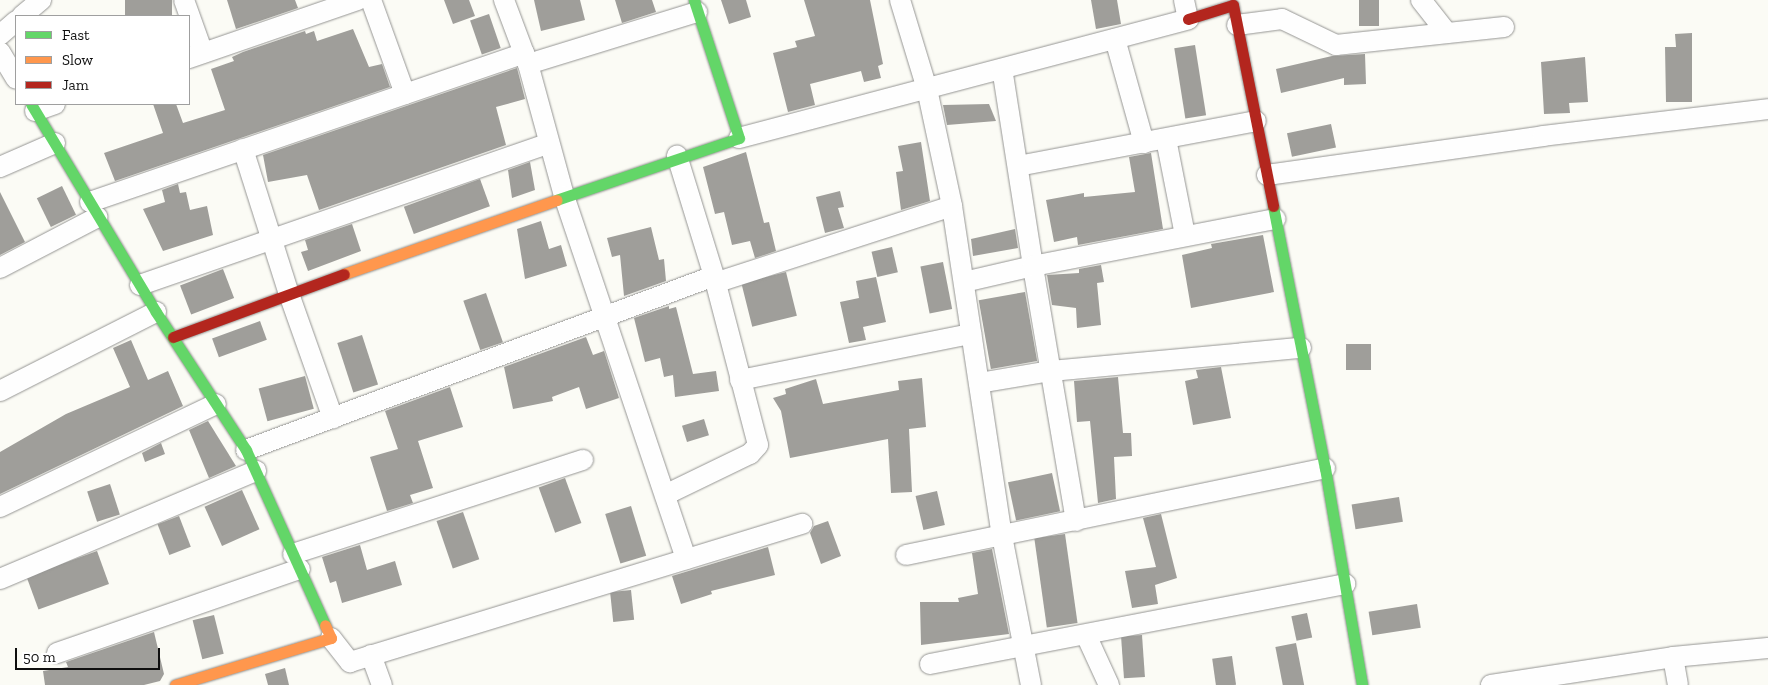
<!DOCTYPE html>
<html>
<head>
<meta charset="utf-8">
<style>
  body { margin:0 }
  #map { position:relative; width:1768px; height:685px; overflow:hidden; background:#fbfbf5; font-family:"Zilla Slab",serif }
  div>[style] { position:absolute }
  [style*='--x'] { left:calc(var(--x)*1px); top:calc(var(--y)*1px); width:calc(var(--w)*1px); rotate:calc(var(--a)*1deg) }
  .building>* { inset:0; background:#9f9e9a; transform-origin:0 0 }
  .roads { filter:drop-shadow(0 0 1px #959593) drop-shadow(0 0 1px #959593) }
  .street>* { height:20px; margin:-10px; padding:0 10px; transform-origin:10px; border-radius:10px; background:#fefefe }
  .fast>* { height:11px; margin:-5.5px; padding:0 5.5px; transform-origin:5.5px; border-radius:5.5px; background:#63d668 }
  .slow>* { height:11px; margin:-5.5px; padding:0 5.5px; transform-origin:5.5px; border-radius:5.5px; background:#ff974d }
  .jam>* { height:11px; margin:-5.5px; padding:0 5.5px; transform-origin:5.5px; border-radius:5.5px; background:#b3261e }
  span { translate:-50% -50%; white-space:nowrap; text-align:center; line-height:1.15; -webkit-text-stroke:5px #fff; paint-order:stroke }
  .legend { position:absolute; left:15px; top:15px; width:175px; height:90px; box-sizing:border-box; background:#fff; border:1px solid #9f9f9f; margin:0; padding:6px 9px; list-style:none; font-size:15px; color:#0f0f0f }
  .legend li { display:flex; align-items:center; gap:10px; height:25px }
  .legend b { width:25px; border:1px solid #9f9f9f }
  .scale { position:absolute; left:15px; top:648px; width:145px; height:22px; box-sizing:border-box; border:2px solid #0f0f0f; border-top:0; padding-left:6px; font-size:15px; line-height:18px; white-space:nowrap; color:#0f0f0f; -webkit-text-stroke:4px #fff; paint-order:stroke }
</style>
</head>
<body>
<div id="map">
  <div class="building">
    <i style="left:125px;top:0;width:47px;height:16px"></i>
    <i style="clip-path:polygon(227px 0,295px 0,298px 8px,236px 29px)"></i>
    <i style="clip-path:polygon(444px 0,469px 0,475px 16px,453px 24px)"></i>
    <i style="clip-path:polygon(534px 0,580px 0,585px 20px,541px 31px)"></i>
    <i style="clip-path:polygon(615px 0,652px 0,656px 12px,622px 23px)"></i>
    <i style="clip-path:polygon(721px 0,746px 0,751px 17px,729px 24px)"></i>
    <i style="clip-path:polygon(804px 0,870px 0,883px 64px,878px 66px,881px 78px,864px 82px,861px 71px,810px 84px,815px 105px,788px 112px,773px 53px,797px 47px,795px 41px,815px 36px)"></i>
    <i style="clip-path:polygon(1091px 0,1117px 0,1121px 24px,1096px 29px)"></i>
    <i style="left:1359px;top:0;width:20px;height:26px"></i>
    <i style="left:489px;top:14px;width:36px;height:20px;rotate:71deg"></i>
    <i style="clip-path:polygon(353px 29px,369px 67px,382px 64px,390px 87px,115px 181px,104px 153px,163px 133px,153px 104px,176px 104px,183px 123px,225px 110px,211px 69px,234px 61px,232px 57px,243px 52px,305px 31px,306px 34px,314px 31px,317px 41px)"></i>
    <i style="clip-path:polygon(1692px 33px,1692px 102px,1666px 102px,1665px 47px,1676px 47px,1675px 34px)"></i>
    <i style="left:1195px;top:45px;width:71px;height:21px;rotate:81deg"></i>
    <i style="clip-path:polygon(1365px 54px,1366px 84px,1344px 85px,1344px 78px,1281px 93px,1276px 69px,1332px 56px)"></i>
    <i style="clip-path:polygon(1585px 57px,1588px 102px,1569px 103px,1570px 113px,1544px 114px,1541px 62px)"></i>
    <i style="clip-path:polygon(517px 68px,525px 99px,496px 107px,506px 145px,319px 210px,307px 175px,268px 182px,263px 155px)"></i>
    <i style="clip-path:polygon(989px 104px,996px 121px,947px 125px,943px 105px)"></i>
    <i style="left:1331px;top:124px;width:24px;height:45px;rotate:78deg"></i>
    <i style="clip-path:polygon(921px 142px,930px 201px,901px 210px,896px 172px,903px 171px,898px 146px)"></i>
    <i style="clip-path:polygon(746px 152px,764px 223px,769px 222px,776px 251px,755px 258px,750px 241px,732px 245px,724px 212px,715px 214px,703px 167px)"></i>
    <i style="clip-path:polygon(1151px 153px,1163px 229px,1078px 245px,1077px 237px,1054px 242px,1046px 200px,1084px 193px,1084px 197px,1135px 192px,1129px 157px)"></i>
    <i style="clip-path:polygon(530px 162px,535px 190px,512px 198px,508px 170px)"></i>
    <i style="left:480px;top:179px;width:29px;height:81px;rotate:70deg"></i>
    <i style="clip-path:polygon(178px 184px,180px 193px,186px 192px,190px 210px,207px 206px,213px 235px,163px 251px,143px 209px,165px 202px,162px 190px)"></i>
    <i style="left:62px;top:186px;width:32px;height:28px;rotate:64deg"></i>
    <i style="clip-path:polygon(840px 191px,844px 207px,838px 208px,844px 228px,825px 233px,816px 197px)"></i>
    <i style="clip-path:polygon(0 192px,25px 242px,0 255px)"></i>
    <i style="clip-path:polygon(541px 221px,549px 249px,561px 245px,567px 266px,525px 279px,517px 229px)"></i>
    <i style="clip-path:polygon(352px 224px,361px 251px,308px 271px,301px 252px,308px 250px,305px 240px)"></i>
    <i style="clip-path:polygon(651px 227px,659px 260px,664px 259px,666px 281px,624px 296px,620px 255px,612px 257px,607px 238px)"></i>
    <i style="clip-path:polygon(1015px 229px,1018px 248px,973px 256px,971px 239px)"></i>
    <i style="clip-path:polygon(1263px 235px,1274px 292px,1191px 308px,1182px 255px,1212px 248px,1211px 244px)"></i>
    <i style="left:892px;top:247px;width:26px;height:21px;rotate:77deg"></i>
    <i style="left:943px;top:262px;width:48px;height:23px;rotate:79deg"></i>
    <i style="clip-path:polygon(1101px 265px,1104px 282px,1097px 283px,1101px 325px,1077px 328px,1076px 308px,1052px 305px,1047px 275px,1079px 273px,1079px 269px)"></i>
    <i style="left:223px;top:269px;width:31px;height:46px;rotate:69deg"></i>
    <i style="left:786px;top:272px;width:45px;height:46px;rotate:76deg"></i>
    <i style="clip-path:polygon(876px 277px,886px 322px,863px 327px,866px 340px,849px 343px,840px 302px,859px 298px,856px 281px)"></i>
    <i style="left:1025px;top:292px;width:70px;height:47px;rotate:80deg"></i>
    <i style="left:486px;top:293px;width:52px;height:24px;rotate:71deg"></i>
    <i style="clip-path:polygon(669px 306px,669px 309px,676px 307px,693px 374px,716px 371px,719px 391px,675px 397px,673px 375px,664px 377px,660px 358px,645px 362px,634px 318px)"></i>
    <i style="left:260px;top:321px;width:20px;height:51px;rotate:70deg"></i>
    <i style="left:362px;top:335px;width:52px;height:26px;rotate:72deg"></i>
    <i style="clip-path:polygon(586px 337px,593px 355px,604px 351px,619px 398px,586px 409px,579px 387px,552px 397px,553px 401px,513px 409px,504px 367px)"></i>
    <i style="clip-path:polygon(131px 340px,148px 380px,168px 371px,183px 406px,0 494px,0 452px,66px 414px,130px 387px,113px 348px)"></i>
    <i style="left:1346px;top:344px;width:25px;height:26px"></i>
    <i style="clip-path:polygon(1221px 367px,1231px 418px,1193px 425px,1185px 381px,1198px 378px,1196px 370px)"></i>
    <i style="left:305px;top:376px;width:34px;height:48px;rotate:75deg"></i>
    <i style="clip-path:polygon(1118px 377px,1123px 433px,1131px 433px,1132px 456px,1114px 457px,1116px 499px,1098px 503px,1090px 421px,1077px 422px,1074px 381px)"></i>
    <i style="clip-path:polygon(922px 378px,926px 427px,909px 429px,912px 492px,891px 493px,888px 439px,790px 458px,781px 411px,773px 398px,786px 394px,785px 389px,816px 379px,823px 404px,899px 390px,898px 381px)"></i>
    <i style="clip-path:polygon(450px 387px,463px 427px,418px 441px,433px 488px,410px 495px,413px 503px,387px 511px,370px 457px,398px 449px,385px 411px)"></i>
    <i style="left:704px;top:419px;width:17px;height:23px;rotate:73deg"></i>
    <i style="clip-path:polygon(208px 421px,236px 466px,209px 478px,189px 430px)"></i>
    <i style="clip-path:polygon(161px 443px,165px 454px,145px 462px,142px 453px)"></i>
    <i style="left:1052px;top:473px;width:39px;height:45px;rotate:78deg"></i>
    <i style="left:565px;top:478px;width:48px;height:28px;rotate:70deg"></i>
    <i style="left:110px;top:484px;width:32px;height:24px;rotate:72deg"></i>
    <i style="left:242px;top:490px;width:43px;height:41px;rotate:66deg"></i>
    <i style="left:937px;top:491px;width:35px;height:22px;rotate:77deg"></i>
    <i style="left:1399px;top:497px;width:25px;height:48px;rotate:81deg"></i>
    <i style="left:631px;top:506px;width:52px;height:27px;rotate:73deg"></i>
    <i style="left:463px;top:512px;width:50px;height:28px;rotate:71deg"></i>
    <i style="clip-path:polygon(1161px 514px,1177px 578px,1155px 585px,1158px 604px,1132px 608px,1125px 571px,1156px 567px,1143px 518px)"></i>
    <i style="left:179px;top:516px;width:33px;height:23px;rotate:69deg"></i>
    <i style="clip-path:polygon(828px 521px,841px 556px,821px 564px,810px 533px,814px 526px)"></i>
    <i style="left:1065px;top:534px;width:90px;height:31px;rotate:82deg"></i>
    <i style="clip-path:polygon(360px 545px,367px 570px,395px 561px,402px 585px,342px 603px,336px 581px,330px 583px,322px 557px)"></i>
    <i style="clip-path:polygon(768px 547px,775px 575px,711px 591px,712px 594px,681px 604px,672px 576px)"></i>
    <i style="clip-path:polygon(992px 549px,1009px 634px,921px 645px,920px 602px,959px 602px,958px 598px,978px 594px,972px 553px)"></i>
    <i style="left:97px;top:551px;width:35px;height:75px;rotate:70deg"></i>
    <i style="left:631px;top:590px;width:30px;height:21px;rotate:84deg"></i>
    <i style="left:1417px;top:604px;width:24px;height:49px;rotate:81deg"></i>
    <i style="left:1307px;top:613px;width:25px;height:16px;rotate:78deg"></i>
    <i style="left:214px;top:615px;width:40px;height:22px;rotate:76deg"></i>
    <i style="clip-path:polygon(154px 632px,164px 674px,160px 681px,144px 685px,45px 685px,43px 671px,68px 667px,66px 662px)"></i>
    <i style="left:1142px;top:635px;width:42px;height:21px;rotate:86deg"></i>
    <i style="left:1296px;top:643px;width:43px;height:21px;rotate:79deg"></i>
    <i style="left:1232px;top:656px;width:29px;height:20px;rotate:82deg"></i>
    <i style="clip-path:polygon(285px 668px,289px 685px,268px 685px,265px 674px)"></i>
  </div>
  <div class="roads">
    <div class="street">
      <i style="--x:184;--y:0;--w:56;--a:70.3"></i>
      <i style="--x:371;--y:0;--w:100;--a:70.1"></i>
      <i style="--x:504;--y:0;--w:68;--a:69.4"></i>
      <i style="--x:528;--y:64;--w:137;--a:74.7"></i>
      <i style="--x:564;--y:196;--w:383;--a:71.4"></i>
      <i style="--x:900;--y:0;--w:93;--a:73.1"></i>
      <i style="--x:927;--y:89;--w:120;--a:77.9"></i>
      <i style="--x:952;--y:206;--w:334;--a:81.4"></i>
      <i style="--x:1002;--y:536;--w:152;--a:79"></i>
      <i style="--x:1421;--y:0;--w:42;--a:51.8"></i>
      <i style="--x:22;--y:16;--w:25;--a:-40"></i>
      <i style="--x:1237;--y:25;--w:45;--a:-7.6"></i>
      <i style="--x:1282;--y:19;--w:60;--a:25.7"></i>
      <i style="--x:1336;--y:45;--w:169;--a:-6.1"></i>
      <i style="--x:0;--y:35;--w:21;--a:-41"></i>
      <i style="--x:1115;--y:39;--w:108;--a:74.4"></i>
      <i style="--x:0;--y:52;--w:31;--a:59"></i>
      <i style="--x:189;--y:58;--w:178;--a:-19"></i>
      <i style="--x:528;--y:64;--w:177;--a:-17.1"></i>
      <i style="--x:35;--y:111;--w:21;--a:-19"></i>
      <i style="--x:739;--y:138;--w:465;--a:-14.8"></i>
      <i style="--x:1188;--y:19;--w:19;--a:-102"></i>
      <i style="--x:1166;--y:139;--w:98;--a:78.8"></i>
      <i style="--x:243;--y:149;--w:152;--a:72.4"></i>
      <i style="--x:289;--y:294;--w:132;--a:70.5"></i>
      <i style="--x:1018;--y:166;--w:242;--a:-10.7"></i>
      <i style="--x:0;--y:167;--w:60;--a:-23.6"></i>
      <i style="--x:1267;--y:175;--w:279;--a:-8"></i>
      <i style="--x:1543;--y:136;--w:227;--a:-6.8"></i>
      <i style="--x:90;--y:202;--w:459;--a:-18.9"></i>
      <i style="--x:0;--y:268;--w:110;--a:-27.5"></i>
      <i style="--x:964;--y:282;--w:71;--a:-13.1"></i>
      <i style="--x:1033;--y:266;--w:199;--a:-98.9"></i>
      <i style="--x:715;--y:283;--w:249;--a:-18"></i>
      <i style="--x:140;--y:285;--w:433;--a:-19.1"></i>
      <i style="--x:740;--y:380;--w:236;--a:-11.3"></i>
      <i style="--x:979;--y:383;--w:73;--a:-9.5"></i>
      <i style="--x:1051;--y:371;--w:251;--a:-5.3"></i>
      <i style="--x:0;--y:391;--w:175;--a:-26.9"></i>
      <i style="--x:246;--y:450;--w:499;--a:-20.4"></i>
      <i style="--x:714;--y:276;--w:126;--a:-107.1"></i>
      <i style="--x:665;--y:495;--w:94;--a:-25.8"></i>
      <i style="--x:750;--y:454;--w:12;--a:-48"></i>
      <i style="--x:758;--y:445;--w:175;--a:-104.6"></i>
      <i style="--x:0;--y:507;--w:239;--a:-25.5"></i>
      <i style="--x:1076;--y:521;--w:259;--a:-99.6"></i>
      <i style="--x:1033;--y:266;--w:247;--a:-11"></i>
      <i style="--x:293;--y:554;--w:305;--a:-18"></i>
      <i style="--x:906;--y:555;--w:428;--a:-11.7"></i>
      <i style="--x:0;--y:579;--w:278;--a:-22.9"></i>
      <i style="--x:1086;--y:635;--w:55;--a:65.3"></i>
      <i style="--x:331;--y:638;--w:31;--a:52"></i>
      <i style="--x:350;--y:662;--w:473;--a:-17"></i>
      <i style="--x:57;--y:653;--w:257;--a:-19.1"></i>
      <i style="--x:371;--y:655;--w:32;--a:70"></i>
      <i style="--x:1673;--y:657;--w:28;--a:80"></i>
      <i style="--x:930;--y:664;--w:423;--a:-10.9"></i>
      <i style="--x:1491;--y:685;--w:184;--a:-8.7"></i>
      <i style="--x:1673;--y:657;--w:95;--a:-5.4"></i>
    </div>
    <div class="fast">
      <i style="--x:31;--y:104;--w:243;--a:59"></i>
      <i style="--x:156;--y:312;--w:165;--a:56.9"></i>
      <i style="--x:246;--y:450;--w:192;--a:65.7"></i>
      <i style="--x:556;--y:200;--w:193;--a:-18.7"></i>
      <i style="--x:739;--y:138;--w:145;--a:-108.1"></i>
      <i style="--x:1273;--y:206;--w:267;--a:78.8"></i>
      <i style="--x:1325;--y:468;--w:220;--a:80.3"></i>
    </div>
    <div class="slow">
      <i style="--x:344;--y:274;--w:225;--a:-19.2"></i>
      <i style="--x:175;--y:685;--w:163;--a:-16.8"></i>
      <i style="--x:331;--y:638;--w:14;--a:-115"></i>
    </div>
    <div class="jam">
      <i style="--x:1188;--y:19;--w:47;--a:-17.3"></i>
      <i style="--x:1233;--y:5;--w:205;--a:78.7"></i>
      <i style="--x:173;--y:337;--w:182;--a:-20.2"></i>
    </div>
  </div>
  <ul class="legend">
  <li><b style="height:6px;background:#63d668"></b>Fast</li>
  <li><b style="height:6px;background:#ff974d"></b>Slow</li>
  <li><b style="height:6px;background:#b3261e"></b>Jam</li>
  </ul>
  <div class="scale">50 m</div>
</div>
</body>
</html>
